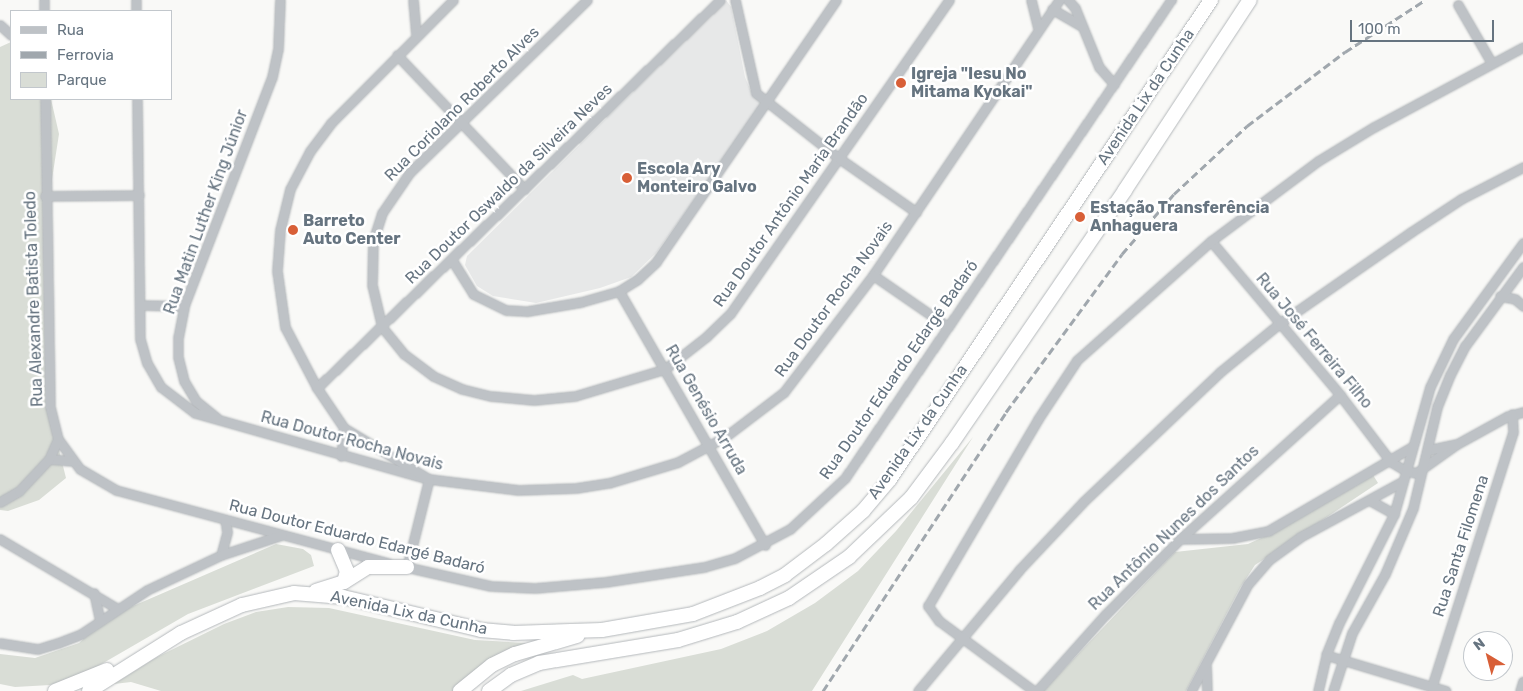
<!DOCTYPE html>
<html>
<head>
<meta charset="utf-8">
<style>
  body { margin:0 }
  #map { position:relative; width:1523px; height:691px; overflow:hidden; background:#f9f9f7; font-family:Rubik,sans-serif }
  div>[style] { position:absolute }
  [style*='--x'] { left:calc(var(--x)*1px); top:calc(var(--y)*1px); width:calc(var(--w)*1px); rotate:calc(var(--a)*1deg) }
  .built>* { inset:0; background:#e7e8e8 }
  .green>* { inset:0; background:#d9ddd6 }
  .roads { filter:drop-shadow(0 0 1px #b4b8bb) drop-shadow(0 0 1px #b4b8bb) }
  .minor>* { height:9px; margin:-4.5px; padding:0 4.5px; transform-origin:4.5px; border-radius:4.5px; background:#bec2c6 }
  .highway>* { height:14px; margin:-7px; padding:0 7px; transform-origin:7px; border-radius:7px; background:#fff }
  .rail>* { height:3px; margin-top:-1.5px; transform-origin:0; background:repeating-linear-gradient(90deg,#a0a7ad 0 8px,transparent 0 12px) }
  .dots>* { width:14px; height:14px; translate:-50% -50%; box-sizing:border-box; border:2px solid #fff; border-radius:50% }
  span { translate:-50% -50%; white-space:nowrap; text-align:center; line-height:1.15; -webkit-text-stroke:5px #fff; paint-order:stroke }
  .poi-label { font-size:16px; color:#667480; font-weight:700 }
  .left { translate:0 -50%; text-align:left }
  .street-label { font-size:16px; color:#667480 }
  .legend { position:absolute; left:10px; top:10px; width:162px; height:90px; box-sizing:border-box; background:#fff; border:1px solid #c2c7cc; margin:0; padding:6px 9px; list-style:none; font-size:15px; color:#667480 }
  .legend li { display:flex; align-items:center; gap:10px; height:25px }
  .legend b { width:25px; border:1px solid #c2c7cc }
  .north { position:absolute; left:1463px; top:631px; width:50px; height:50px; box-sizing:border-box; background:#fff; border:1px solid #c2c7cc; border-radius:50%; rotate:323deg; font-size:14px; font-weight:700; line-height:20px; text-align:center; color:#667480 }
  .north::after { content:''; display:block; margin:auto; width:18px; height:22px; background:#d85f37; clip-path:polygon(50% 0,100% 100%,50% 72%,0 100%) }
  .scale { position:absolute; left:1350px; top:20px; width:144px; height:22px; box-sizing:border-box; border:2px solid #667480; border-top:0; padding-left:6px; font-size:15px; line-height:18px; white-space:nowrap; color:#667480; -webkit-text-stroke:4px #fff; paint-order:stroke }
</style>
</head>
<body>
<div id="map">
  <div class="built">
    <i style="clip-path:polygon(726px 0,731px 7px,745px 77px,752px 94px,762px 104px,656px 253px,631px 277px,600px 288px,536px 303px,493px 296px,477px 286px,465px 265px,467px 256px)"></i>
  </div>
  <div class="green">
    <i style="clip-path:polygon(11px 42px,11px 99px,51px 99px,59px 134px,50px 192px,50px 414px,66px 478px,39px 500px,8px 511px,0 510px,0 47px)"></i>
    <i style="clip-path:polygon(973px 437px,812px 691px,521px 691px,573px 675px,582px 679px,721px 649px,767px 631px,815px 603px,858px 571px,896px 531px)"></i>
    <i style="clip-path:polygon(1373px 475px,1378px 483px,1255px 565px,1240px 588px,1186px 691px,1043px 691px,1175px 552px,1248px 544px,1274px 532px)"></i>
    <i style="clip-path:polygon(276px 544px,303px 549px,311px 555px,314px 566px,188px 614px,86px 673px,50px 685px,15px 687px,0 684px,0 654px,35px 658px,79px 643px,110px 616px)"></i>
    <i style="clip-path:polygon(288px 607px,329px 608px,475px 640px,526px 643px,501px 656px,455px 691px,161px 691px,131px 682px,114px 684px,157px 657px,224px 624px,256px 612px)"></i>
  </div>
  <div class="roads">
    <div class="minor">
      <i style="--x:136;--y:0;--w:11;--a:90"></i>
      <i style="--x:413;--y:0;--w:37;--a:85"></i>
      <i style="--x:587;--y:0;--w:247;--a:135.8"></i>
      <i style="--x:410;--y:172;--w:50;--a:124.3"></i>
      <i style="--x:382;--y:213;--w:29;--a:108"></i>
      <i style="--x:373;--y:241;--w:44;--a:91.3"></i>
      <i style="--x:372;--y:285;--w:43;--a:76.6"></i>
      <i style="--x:382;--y:327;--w:35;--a:51"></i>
      <i style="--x:404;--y:354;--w:36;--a:37"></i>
      <i style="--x:433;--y:376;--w:32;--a:24"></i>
      <i style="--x:462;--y:389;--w:30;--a:14"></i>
      <i style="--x:491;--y:396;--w:43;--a:5.3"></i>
      <i style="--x:534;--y:400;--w:41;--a:-5.6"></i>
      <i style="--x:575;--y:396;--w:94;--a:-16.7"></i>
      <i style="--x:665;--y:369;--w:52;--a:-38"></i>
      <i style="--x:706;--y:337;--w:33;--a:-44"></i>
      <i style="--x:730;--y:314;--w:383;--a:-55.1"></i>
      <i style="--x:735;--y:0;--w:95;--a:77.3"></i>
      <i style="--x:756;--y:93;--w:107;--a:38.2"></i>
      <i style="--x:840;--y:159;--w:93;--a:34.9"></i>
      <i style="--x:1031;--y:0;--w:29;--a:76"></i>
      <i style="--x:1068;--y:0;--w:11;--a:49"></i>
      <i style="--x:1075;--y:8;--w:64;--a:67.9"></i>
      <i style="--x:1099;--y:67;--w:23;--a:49"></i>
      <i style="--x:1458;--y:5;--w:66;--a:59.9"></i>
      <i style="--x:1052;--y:9;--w:34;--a:30"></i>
      <i style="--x:44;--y:11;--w:11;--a:-90"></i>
      <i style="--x:0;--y:25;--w:15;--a:42"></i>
      <i style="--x:397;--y:55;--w:185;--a:46.5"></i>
      <i style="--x:137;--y:99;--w:240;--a:89.3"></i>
      <i style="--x:140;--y:339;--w:25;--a:74"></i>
      <i style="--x:147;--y:363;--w:28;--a:60"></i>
      <i style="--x:161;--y:387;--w:43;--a:37.4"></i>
      <i style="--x:195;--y:413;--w:243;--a:15.8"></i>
      <i style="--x:429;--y:479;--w:90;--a:7"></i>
      <i style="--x:518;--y:490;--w:58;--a:-2"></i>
      <i style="--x:576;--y:488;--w:33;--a:-9"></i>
      <i style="--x:609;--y:483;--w:72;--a:-16.9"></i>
      <i style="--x:678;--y:462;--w:53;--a:-28"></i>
      <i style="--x:725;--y:437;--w:74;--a:-37.3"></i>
      <i style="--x:784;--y:392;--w:147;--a:-52.7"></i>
      <i style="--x:873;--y:275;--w:332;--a:-55.9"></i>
      <i style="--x:45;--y:196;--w:94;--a:-0.6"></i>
      <i style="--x:1211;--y:241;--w:201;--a:50"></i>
      <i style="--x:1340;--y:395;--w:84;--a:52.7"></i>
      <i style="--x:1391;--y:462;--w:17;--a:31"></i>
      <i style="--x:1406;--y:471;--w:10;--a:11"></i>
      <i style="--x:1416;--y:473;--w:50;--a:-35.3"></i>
      <i style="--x:1457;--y:444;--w:58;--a:-28.8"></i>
      <i style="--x:1508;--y:416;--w:16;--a:-15"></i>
      <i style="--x:452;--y:260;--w:40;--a:58"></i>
      <i style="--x:473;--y:294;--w:37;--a:26"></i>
      <i style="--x:506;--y:310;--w:22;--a:3"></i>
      <i style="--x:528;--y:311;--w:54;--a:-9.6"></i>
      <i style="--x:581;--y:302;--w:40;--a:-16"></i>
      <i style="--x:619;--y:291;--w:22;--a:-32"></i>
      <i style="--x:638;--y:279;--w:25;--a:-43"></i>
      <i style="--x:656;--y:262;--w:318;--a:-55.5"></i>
      <i style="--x:873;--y:275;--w:91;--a:34.7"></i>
      <i style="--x:619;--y:291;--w:293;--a:60.1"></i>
      <i style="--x:1500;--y:296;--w:15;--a:11"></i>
      <i style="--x:1515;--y:299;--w:11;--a:41"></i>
      <i style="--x:141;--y:305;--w:43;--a:1.3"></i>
      <i style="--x:317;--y:388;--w:559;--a:-43.91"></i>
      <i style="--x:217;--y:418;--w:27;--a:-141"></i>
      <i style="--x:196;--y:401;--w:23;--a:-121"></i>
      <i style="--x:184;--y:381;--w:25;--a:-104"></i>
      <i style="--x:178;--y:357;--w:19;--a:-90"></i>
      <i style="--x:178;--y:338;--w:33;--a:-79"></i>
      <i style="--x:184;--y:306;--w:245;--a:-69"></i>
      <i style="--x:272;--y:77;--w:29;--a:-78"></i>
      <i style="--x:278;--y:49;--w:49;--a:-87.7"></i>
      <i style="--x:58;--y:439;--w:37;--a:54"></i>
      <i style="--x:80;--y:469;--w:42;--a:30.3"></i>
      <i style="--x:116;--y:490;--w:283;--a:15"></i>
      <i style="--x:1428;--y:450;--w:29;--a:-12"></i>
      <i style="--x:341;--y:456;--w:28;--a:-84"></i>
      <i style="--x:49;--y:459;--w:24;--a:5"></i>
      <i style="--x:1369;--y:500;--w:29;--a:29"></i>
      <i style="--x:0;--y:502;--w:22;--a:-30"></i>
      <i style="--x:19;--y:491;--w:44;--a:-46.8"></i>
      <i style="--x:49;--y:459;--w:22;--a:-66"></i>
      <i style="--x:58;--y:439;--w:34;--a:-104"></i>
      <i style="--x:50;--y:406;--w:307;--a:-90.9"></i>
      <i style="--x:0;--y:539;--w:135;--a:30.7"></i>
      <i style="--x:1180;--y:539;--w:52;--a:-1.1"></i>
      <i style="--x:1232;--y:538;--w:37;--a:-11"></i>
      <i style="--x:1268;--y:531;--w:167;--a:-30.3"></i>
      <i style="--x:221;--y:555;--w:24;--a:-75"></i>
      <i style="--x:227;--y:532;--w:12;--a:-99"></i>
      <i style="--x:402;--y:566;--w:91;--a:12.7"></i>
      <i style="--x:491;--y:586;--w:44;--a:2.6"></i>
      <i style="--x:535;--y:588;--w:70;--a:-4.9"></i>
      <i style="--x:605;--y:582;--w:100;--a:-8.6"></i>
      <i style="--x:704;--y:567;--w:32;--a:-16"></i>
      <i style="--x:735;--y:558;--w:62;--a:-27.8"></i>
      <i style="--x:790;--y:529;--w:75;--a:-42.8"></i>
      <i style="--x:845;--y:478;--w:579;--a:-55.71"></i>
      <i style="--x:407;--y:567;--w:91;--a:-76"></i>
      <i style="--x:429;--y:479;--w:99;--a:-149"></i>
      <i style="--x:344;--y:428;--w:48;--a:-124"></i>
      <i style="--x:317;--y:388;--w:69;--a:-117.7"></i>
      <i style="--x:285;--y:327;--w:57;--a:-98.1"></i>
      <i style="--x:277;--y:271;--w:41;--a:-85.8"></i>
      <i style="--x:280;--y:230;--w:42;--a:-76.3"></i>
      <i style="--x:290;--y:189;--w:43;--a:-62.2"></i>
      <i style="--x:310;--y:151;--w:35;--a:-53"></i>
      <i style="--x:331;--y:123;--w:173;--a:-45.2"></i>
      <i style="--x:94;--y:593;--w:29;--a:78"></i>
      <i style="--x:0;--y:643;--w:38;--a:9"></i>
      <i style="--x:38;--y:649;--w:21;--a:-17"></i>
      <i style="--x:58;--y:643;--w:25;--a:-21"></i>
      <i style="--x:81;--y:634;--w:79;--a:-33.7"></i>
      <i style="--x:147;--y:590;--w:82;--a:-25.3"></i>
      <i style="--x:221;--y:555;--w:64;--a:-18.2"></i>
      <i style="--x:1326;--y:655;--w:125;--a:16.7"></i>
      <i style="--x:1206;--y:664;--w:27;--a:88"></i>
      <i style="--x:1432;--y:686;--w:267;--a:-72.3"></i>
      <i style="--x:1513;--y:432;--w:18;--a:-93"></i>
      <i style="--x:918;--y:691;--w:158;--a:-50.1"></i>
      <i style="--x:1019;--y:570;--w:93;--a:-46.7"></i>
      <i style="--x:1083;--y:502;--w:189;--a:-43.5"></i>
      <i style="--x:1220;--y:372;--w:77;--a:-39.2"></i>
      <i style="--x:1280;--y:323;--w:160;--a:-34.8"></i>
      <i style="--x:1411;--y:232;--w:60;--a:-33.4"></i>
      <i style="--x:1461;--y:199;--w:70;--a:-27.3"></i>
      <i style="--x:1034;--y:691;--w:118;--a:-143.6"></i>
      <i style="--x:939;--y:621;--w:19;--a:-126"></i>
      <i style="--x:928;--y:606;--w:217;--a:-59.5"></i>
      <i style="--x:1038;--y:419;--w:71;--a:-56.5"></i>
      <i style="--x:1077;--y:360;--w:179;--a:-41.6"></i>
      <i style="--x:1211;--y:241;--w:134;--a:-36.8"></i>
      <i style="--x:1318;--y:161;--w:66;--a:-31.3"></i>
      <i style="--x:1374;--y:127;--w:169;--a:-28.2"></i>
      <i style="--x:1037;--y:691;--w:102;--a:-48.2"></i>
      <i style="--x:1105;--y:615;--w:107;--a:-45.4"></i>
      <i style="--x:1180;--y:539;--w:215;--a:-42"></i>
      <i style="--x:1191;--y:691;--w:121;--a:-62"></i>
      <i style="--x:1248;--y:584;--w:33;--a:-49"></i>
      <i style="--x:1270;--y:559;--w:37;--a:-36"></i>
      <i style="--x:1300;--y:537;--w:117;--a:-28.5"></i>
      <i style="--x:1318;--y:691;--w:37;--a:-77"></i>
      <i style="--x:1326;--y:655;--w:35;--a:-68"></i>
      <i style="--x:1339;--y:623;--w:122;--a:-63.2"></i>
      <i style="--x:1394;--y:514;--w:132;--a:-74.2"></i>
      <i style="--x:1430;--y:387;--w:53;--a:-64.4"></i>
      <i style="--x:1453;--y:339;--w:119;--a:-53.9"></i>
      <i style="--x:1333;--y:691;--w:61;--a:-71.9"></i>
      <i style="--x:1352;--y:633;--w:68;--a:-60.8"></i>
      <i style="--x:1385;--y:574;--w:72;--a:-67"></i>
      <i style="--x:1413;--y:508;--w:104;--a:-76.6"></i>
      <i style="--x:1437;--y:407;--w:35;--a:-68"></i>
      <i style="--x:1450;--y:375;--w:33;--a:-63"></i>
      <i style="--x:1465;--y:346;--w:98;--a:-53.7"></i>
      <i style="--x:1520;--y:691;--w:10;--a:-73"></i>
    </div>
    <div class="highway">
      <i style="--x:338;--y:550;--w:23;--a:67"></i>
      <i style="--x:347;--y:571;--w:11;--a:105"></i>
      <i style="--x:316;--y:591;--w:29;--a:-18"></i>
      <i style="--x:344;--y:582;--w:28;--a:-32"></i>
      <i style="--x:368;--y:567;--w:39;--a:0"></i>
      <i style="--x:55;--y:691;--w:56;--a:-22"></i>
      <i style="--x:89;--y:691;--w:109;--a:-32.2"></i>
      <i style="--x:181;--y:633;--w:67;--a:-24.7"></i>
      <i style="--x:242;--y:605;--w:53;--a:-13"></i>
      <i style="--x:294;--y:593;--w:49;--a:4.7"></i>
      <i style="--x:343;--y:597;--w:142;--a:13.4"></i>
      <i style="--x:481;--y:630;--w:32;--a:5"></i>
      <i style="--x:513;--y:633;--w:89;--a:-1.9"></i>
      <i style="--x:602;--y:630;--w:92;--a:-10"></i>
      <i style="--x:693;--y:614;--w:72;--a:-21.2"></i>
      <i style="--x:760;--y:588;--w:28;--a:-27"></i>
      <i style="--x:785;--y:575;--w:51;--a:-37.1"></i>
      <i style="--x:826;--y:544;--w:50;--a:-41.7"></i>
      <i style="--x:863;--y:511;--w:42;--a:-49.8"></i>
      <i style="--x:890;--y:479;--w:577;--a:-56.17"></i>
      <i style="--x:460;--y:691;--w:41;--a:-39.1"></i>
      <i style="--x:492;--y:665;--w:25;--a:-26"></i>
      <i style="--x:515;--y:654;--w:65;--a:-16.2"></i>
      <i style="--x:489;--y:691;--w:27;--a:-36"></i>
      <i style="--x:511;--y:675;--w:30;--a:-23"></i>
      <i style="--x:539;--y:663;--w:141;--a:-9.4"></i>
      <i style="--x:678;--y:640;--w:62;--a:-17"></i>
      <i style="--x:737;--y:622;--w:57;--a:-24.8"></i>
      <i style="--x:789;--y:598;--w:73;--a:-34.3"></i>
      <i style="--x:849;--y:557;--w:86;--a:-43.6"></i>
      <i style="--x:911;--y:498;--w:69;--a:-53.3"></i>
      <i style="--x:952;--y:443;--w:306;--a:-55.6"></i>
      <i style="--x:1125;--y:190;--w:227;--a:-56.7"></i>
    </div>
  </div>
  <div class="rail">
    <i style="--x:823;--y:691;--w:334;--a:-56.7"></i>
    <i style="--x:1006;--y:412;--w:196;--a:-53.7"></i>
    <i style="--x:1122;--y:254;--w:79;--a:-49.1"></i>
    <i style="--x:1174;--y:194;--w:100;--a:-43"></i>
    <i style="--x:1247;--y:126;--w:123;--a:-37.1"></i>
    <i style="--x:1345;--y:52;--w:95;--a:-33"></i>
  </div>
  <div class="dots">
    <i style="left:901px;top:83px;background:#d85f37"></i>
    <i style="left:627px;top:178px;background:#d85f37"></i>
    <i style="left:1080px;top:217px;background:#d85f37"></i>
    <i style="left:293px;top:230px;background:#d85f37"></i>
  </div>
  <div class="poi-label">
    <span class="left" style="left:911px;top:83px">Igreja "Iesu No<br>Mitama Kyokai"</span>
    <span class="left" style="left:637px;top:178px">Escola Ary<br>Monteiro Galvo</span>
    <span class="left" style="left:1090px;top:217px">Estação Transferência<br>Anhaguera</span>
    <span class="left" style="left:303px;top:230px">Barreto<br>Auto Center</span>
  </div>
  <div class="street-label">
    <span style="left:1146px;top:97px;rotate:-56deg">Avenida Lix da Cunha</span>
    <span style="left:462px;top:104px;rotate:-45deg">Rua Coriolano Roberto Alves</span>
    <span style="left:509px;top:184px;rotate:-44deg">Rua Doutor Oswaldo da Silveira Neves</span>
    <span style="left:791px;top:200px;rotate:-55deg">Rua Doutor Antônio Maria Brandão</span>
    <span style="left:206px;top:212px;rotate:-70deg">Rua Matin Luther King Júnior</span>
    <span style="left:34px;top:299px;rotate:-92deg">Rua Alexandre Batista Toledo</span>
    <span style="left:834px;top:299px;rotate:-54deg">Rua Doutor Rocha Novais</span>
    <span style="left:1314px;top:341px;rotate:50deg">Rua José Ferreira Filho</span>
    <span style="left:899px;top:370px;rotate:-55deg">Rua Doutor Eduardo Edargé Badaró</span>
    <span style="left:706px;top:410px;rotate:60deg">Rua Genésio Arruda</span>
    <span style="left:918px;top:432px;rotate:-55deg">Avenida Lix da Cunha</span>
    <span style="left:352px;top:441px;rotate:15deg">Rua Doutor Rocha Novais</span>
    <span style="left:1174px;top:528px;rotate:-44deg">Rua Antônio Nunes dos Santos</span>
    <span style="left:357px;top:537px;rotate:14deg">Rua Doutor Eduardo Edargé Badaró</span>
    <span style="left:1461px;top:546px;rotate:-72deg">Rua Santa Filomena</span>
    <span style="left:409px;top:613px;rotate:12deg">Avenida Lix da Cunha</span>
  </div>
  <ul class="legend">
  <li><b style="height:6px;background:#bec2c6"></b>Rua</li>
  <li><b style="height:6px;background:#a0a7ad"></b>Ferrovia</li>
  <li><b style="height:14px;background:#d9ddd6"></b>Parque</li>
  </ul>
  <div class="north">N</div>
  <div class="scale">100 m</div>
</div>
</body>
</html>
